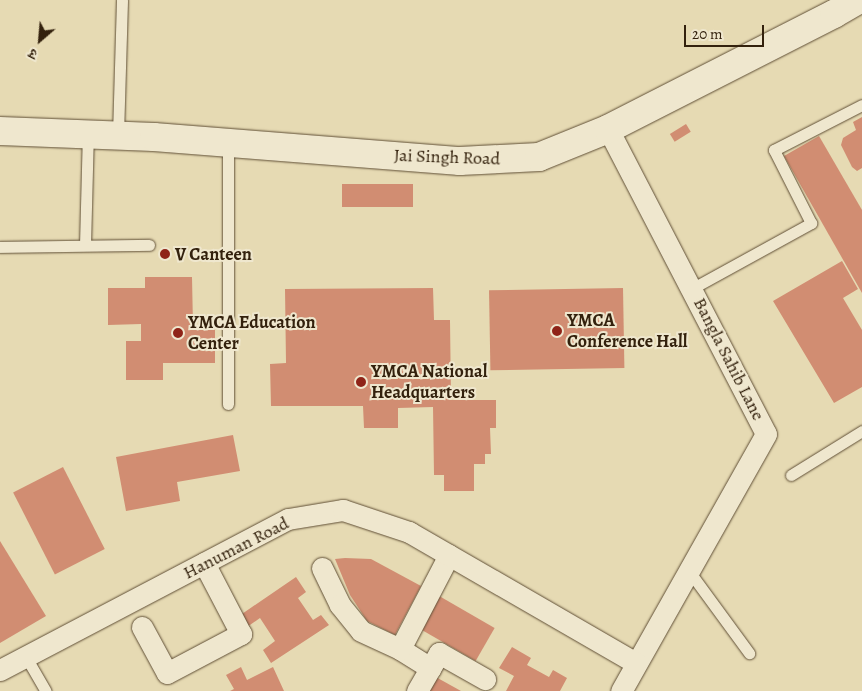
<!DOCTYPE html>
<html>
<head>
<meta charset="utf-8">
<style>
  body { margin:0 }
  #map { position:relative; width:862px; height:691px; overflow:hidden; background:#e6dab3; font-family:Alegreya,"Noto Serif Devanagari",serif }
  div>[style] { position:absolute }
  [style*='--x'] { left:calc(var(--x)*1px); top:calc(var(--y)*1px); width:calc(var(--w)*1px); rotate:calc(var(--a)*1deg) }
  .building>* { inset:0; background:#d18d72; transform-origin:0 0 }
  .roads { filter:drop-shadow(0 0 1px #604f36) drop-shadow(0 0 1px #604f36) }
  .service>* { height:11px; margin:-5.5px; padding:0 5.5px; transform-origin:5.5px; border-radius:5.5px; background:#efe7ce }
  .minor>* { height:21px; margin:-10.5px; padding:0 10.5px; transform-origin:10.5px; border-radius:10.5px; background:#efe7ce }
  .tertiary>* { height:28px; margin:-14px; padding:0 14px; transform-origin:14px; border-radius:14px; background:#efe7ce }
  .dots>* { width:14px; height:14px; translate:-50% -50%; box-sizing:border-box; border:2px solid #efe7ce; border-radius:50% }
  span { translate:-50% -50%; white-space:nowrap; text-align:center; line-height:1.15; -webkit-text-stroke:4px #efe7ce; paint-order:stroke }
  .street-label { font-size:18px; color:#33210d }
  .poi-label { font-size:18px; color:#33210d; font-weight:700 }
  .left { translate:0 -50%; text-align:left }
  .north { position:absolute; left:15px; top:15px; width:50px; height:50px; -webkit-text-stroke:4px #efe7ce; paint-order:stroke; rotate:207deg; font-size:14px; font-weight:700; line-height:20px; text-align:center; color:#33210d }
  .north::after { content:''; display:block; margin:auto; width:18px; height:22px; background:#33210d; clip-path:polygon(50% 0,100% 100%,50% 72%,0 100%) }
  .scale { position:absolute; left:684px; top:25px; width:80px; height:22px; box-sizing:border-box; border:2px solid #33210d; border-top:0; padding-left:6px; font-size:15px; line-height:18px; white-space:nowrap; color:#33210d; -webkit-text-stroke:4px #efe7ce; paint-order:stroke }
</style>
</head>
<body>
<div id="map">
  <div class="building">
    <i style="clip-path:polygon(862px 117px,862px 168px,857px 171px,852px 167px,841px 145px,843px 138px,856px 130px,853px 122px)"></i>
    <i style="left:686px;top:124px;width:9px;height:19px;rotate:58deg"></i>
    <i style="clip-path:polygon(819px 136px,862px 210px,862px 293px,784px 156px)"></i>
    <i style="left:342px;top:184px;width:71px;height:23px"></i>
    <i style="clip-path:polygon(842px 261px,858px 289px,843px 298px,862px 330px,862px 387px,834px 403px,773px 301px)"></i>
    <i style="clip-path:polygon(145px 277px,192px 277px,193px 326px,215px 326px,215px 363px,163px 363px,163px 380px,126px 380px,126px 341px,141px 341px,141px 324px,108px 325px,108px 288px,145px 288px)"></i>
    <i style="clip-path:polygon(433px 288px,434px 320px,450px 320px,451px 400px,496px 400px,496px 428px,490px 428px,491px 454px,485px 454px,485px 464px,474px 464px,474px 491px,444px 491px,444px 475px,434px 475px,433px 407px,398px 408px,398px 428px,364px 428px,363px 406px,271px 406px,270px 364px,286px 363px,285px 289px)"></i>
    <i style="left:623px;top:288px;width:80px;height:134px;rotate:89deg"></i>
    <i style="clip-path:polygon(233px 435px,240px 471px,177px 482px,180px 501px,126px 511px,116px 457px)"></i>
    <i style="left:63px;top:467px;width:92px;height:56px;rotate:63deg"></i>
    <i style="clip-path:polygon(0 541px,46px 616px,0 643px)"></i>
    <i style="clip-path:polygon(345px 558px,371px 559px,421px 586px,395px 635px,367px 621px,350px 595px,335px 559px)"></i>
    <i style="clip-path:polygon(296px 577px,306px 592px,298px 598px,313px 620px,321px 615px,329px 625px,271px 663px,263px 650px,275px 641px,260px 618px,247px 627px,239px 616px)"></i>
    <i style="left:434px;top:593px;width:70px;height:38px;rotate:30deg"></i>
    <i style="clip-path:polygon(512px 647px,531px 658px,527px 665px,549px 677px,553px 670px,567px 678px,560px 691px,506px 691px,514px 676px,499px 668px)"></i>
    <i style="clip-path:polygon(241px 667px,247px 680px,273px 667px,284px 691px,230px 691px,234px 689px,226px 675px)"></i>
    <i style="clip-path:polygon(434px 676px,461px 691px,425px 691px)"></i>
  </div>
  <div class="roads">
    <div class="service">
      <i style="--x:118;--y:135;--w:135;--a:-88.3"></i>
      <i style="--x:228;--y:143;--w:261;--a:90"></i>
      <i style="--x:85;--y:245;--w:111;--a:-88.5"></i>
      <i style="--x:0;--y:247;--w:149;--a:-0.8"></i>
      <i style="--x:693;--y:288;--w:135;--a:-28.8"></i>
      <i style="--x:811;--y:223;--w:82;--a:-116.9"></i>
      <i style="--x:774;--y:150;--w:99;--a:-27.1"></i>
      <i style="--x:791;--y:475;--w:84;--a:-31.8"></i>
      <i style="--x:689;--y:571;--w:102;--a:53.8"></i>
      <i style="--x:26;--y:657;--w:39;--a:60"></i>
    </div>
    <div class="minor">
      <i style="--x:608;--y:129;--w:343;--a:62.6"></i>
      <i style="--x:766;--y:434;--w:295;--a:119.4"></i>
      <i style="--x:322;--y:568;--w:41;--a:64.1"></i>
      <i style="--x:340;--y:605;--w:33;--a:51"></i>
      <i style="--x:361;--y:631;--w:43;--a:24.8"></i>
      <i style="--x:400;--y:649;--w:36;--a:32"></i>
      <i style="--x:142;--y:627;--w:52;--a:61.5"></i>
      <i style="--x:167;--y:673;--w:84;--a:-27.8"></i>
      <i style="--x:241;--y:634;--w:80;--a:-117.5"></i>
      <i style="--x:400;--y:649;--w:106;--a:-62.5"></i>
      <i style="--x:0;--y:670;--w:325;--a:-27.7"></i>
      <i style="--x:288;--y:519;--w:56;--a:-9.3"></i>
      <i style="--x:343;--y:510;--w:70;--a:18.4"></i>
      <i style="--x:409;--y:532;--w:262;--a:30"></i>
      <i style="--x:417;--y:691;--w:44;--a:-59.9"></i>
      <i style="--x:439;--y:653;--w:53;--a:29.5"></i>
    </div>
    <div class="tertiary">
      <i style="--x:0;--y:131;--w:154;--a:2.2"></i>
      <i style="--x:154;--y:137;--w:307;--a:4.5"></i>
      <i style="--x:460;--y:161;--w:79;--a:-2.9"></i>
      <i style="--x:539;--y:157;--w:74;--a:-22.1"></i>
      <i style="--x:608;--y:129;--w:254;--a:-27"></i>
      <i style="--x:834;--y:14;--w:28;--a:-30"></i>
    </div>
  </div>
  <div class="dots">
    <i style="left:165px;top:254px;background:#8f2418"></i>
    <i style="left:557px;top:331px;background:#8f2418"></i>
    <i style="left:178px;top:333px;background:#8f2418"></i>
    <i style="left:361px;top:382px;background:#8f2418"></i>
  </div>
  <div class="street-label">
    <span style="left:447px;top:157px;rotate:2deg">Jai Singh Road</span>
    <span style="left:729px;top:359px;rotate:63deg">Bangla Sahib Lane</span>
    <span style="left:236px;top:548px;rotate:-27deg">Hanuman Road</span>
  </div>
  <div class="poi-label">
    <span class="left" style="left:175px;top:254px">V Canteen</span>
    <span class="left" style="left:567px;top:331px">YMCA<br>Conference Hall</span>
    <span class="left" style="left:188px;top:333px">YMCA Education<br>Center</span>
    <span class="left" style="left:371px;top:382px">YMCA National<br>Headquarters</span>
  </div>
  <div class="north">उ</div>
  <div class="scale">20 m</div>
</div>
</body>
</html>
